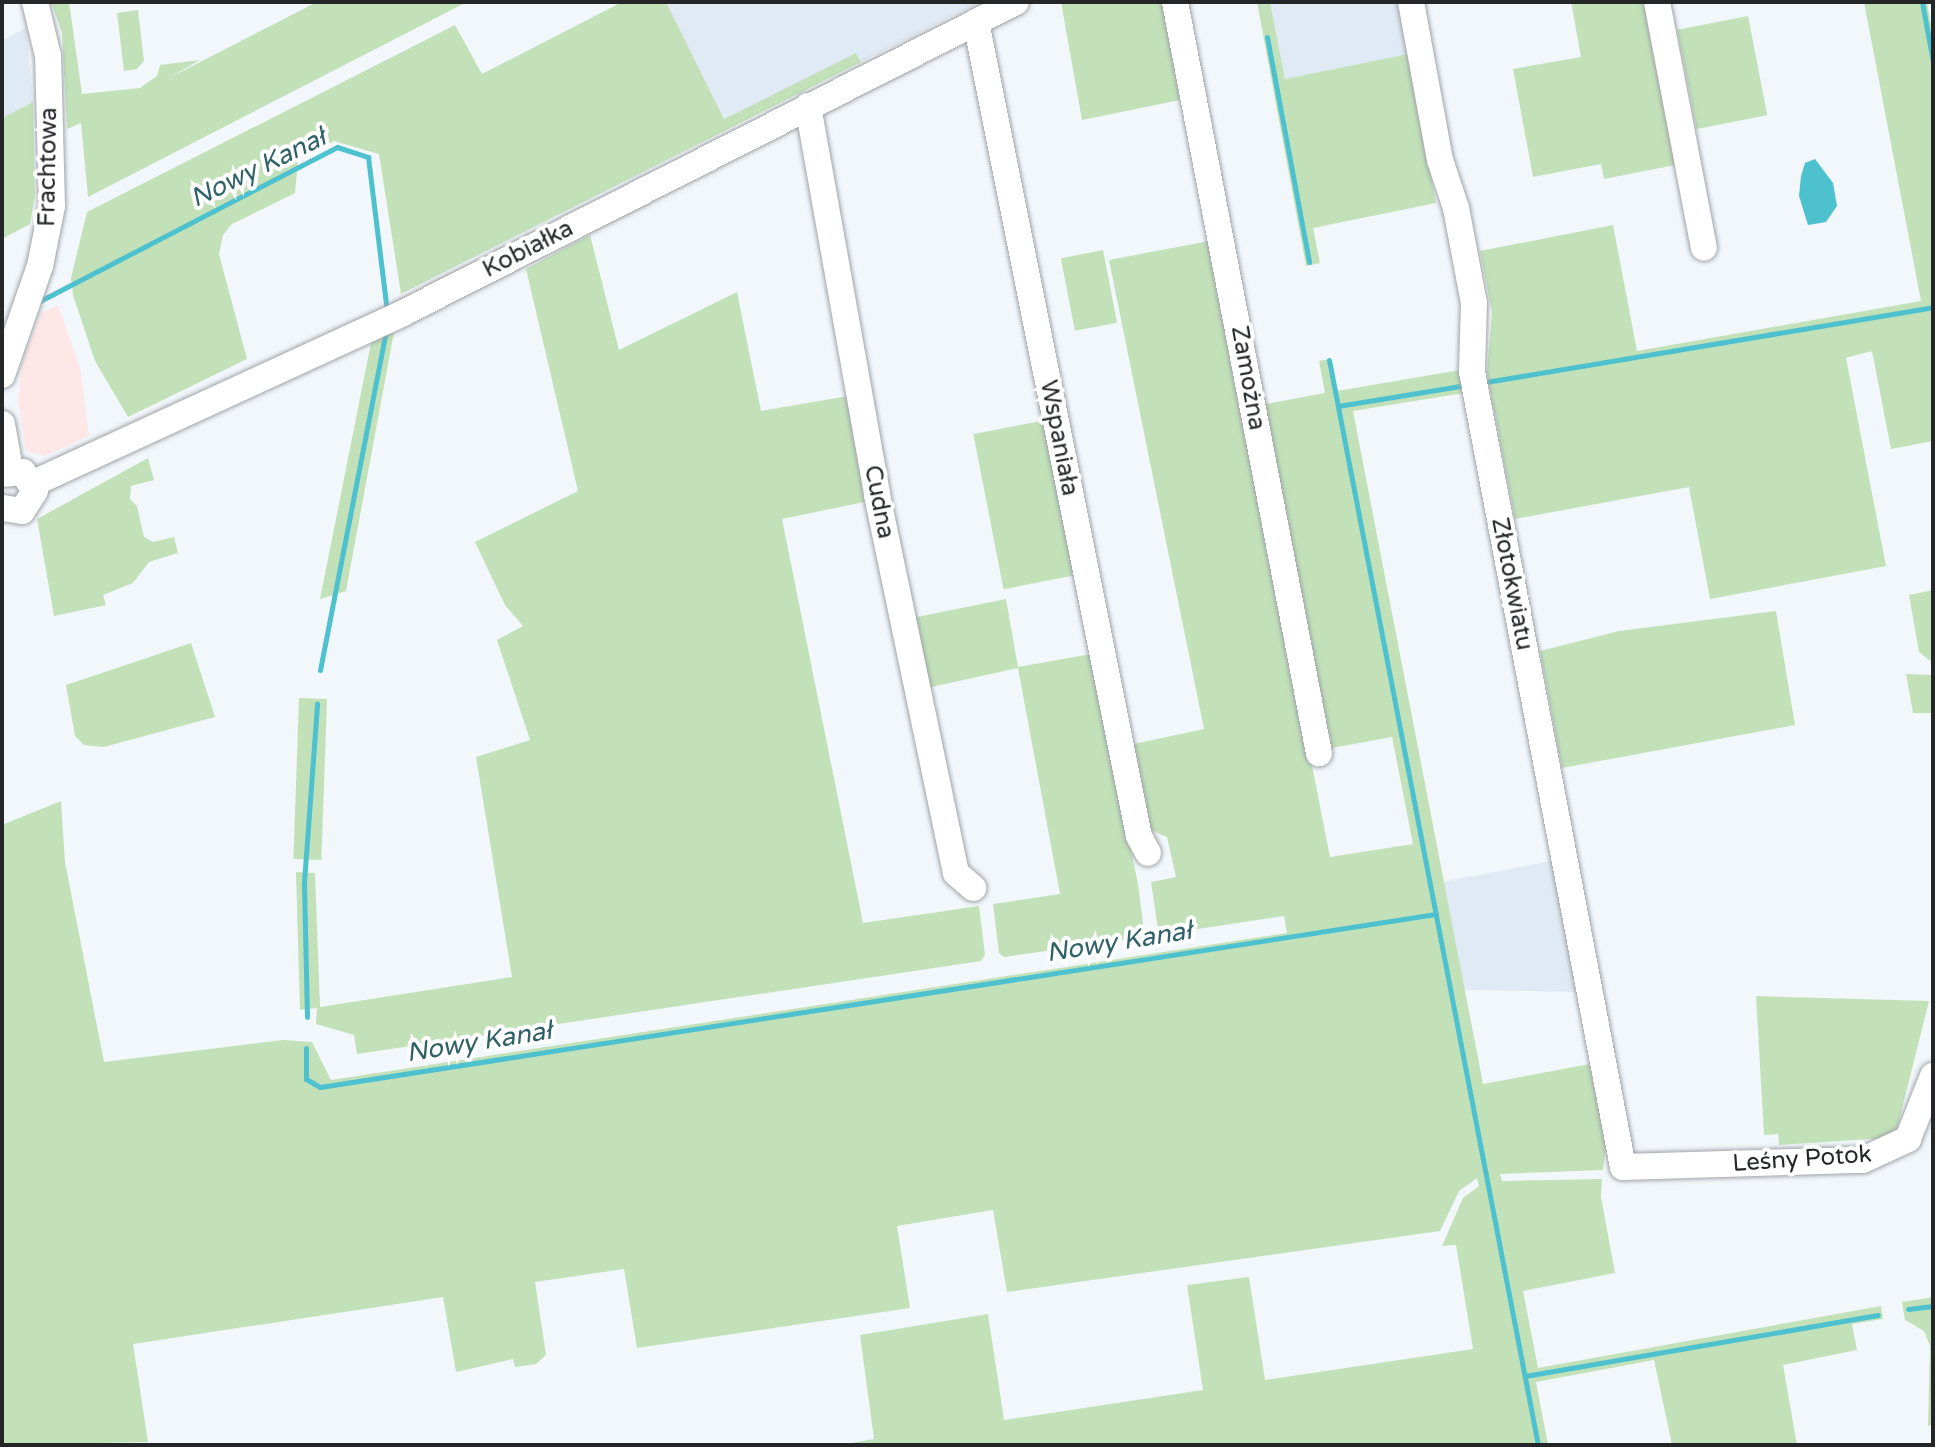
<!DOCTYPE html>
<html>
<head>
<meta charset="utf-8">
<style>
  body { margin:0 }
  #map { position:relative; width:1935px; height:1447px; overflow:hidden; background:#f2f7fc; font-family:"Varela Round",sans-serif }
  div>[style] { position:absolute }
  [style*='--x'] { left:calc(var(--x)*1px); top:calc(var(--y)*1px); width:calc(var(--w)*1px); rotate:calc(var(--a)*1deg) }
  .built>* { inset:0; background:#dfeaf4 }
  .industrial>* { inset:0; background:#fde7e7 }
  .green>* { inset:0; background:#c2e1b9; transform-origin:0 0 }
  .water>* { inset:0; background:#4ec1cf }
  .stream>* { height:5px; margin:-2.5px; padding:0 2.5px; transform-origin:2.5px; border-radius:2.5px; background:#4ec1cf }
  .roads { filter:drop-shadow(0 0 2px #9fa3a7) drop-shadow(0 0 2px #9fa3a7) }
  .minor>* { height:26px; margin:-13px; padding:0 13px; transform-origin:13px; border-radius:13px; background:#fff }
  span { translate:-50% -50%; white-space:nowrap; text-align:center; line-height:1.15; -webkit-text-stroke:8px #fff; paint-order:stroke }
  .street-label { font-size:24px; color:#242628 }
  .water-label { font-size:26px; color:#306167; font-style:italic }
  .frame { position:absolute; inset:0; border:4px solid #242628; pointer-events:none }
</style>
</head>
<body>
<div id="map">
  <div class="built">
    <i style="clip-path:polygon(666px 2px,980px 2px,861px 62px,855px 54px,724px 119px)"></i>
    <i style="clip-path:polygon(1270px 2px,1398px 2px,1408px 54px,1285px 79px)"></i>
    <i style="clip-path:polygon(26px 28px,33px 102px,2px 118px,2px 40px)"></i>
    <i style="clip-path:polygon(1552px 861px,1577px 992px,1463px 990px,1442px 882px)"></i>
  </div>
  <div class="industrial">
    <i style="clip-path:polygon(58px 305px,80px 367px,89px 436px,45px 456px,26px 451px,18px 401px,22px 363px,41px 313px)"></i>
  </div>
  <div class="green">
    <i style="clip-path:polygon(51px 2px,69px 2px,82px 94px,140px 88px,157px 76px,160px 65px,200px 60px,167px 79px,317px 2px,467px 2px,88px 197px,81px 123px,67px 129px,62px 33px)"></i>
    <i style="clip-path:polygon(622px 2px,666px 2px,724px 119px,856px 53px,861px 62px,401px 294px,379px 154px,334px 141px,298px 160px,295px 193px,232px 224px,223px 235px,219px 254px,247px 359px,128px 417px,95px 361px,73px 295px,71px 278px,87px 212px,455px 25px,482px 74px)"></i>
    <i style="clip-path:polygon(1061px 2px,1163px 2px,1180px 100px,1082px 120px)"></i>
    <i style="clip-path:polygon(1257px 2px,1270px 2px,1285px 79px,1408px 54px,1436px 203px,1313px 228px,1320px 263px,1306px 266px)"></i>
    <i style="clip-path:polygon(1571px 2px,1644px 2px,1675px 165px,1604px 179px,1601px 164px,1533px 177px,1513px 69px,1581px 57px)"></i>
    <i style="clip-path:polygon(1864px 2px,1927px 2px,1933px 35px,1933px 441px,1891px 449px,1872px 351px,1846px 358px,1886px 566px,1710px 599px,1689px 487px,1515px 519px,1487px 373px,1492px 312px,1480px 251px,1613px 225px,1637px 351px,1921px 301px)"></i>
    <i style="clip-path:polygon(138px 10px,144px 61px,137px 69px,124px 71px,117px 13px)"></i>
    <i style="left:1748px;top:16px;width:101px;height:72px;rotate:79deg"></i>
    <i style="clip-path:polygon(33px 102px,35px 196px,30px 224px,2px 239px,2px 118px)"></i>
    <i style="clip-path:polygon(590px 235px,619px 350px,737px 292px,761px 411px,854px 395px,874px 500px,782px 519px,863px 923px,979px 906px,985px 955px,981px 961px,357px 1054px,354px 1035px,316px 1024px,317px 1008px,300px 1010px,296px 872px,315px 873px,320px 1007px,512px 977px,476px 757px,530px 740px,497px 640px,523px 626px,505px 605px,475px 542px,578px 491px,526px 269px)"></i>
    <i style="clip-path:polygon(1209px 241px,1330px 857px,1413px 844px,1392px 737px,1327px 749px,1261px 405px,1325px 393px,1319px 361px,1330px 359px,1337px 391px,1460px 370px,1464px 393px,1353px 411px,1483px 1084px,1590px 1064px,1606px 1147px,1603px 1170px,1500px 1174px,1502px 1181px,1602px 1179px,1601px 1197px,1615px 1273px,1523px 1291px,1538px 1368px,1881px 1306px,1883px 1319px,1852px 1324px,1857px 1350px,1783px 1365px,1797px 1445px,1672px 1445px,1654px 1360px,1536px 1382px,1548px 1445px,840px 1445px,874px 1439px,860px 1335px,988px 1314px,1004px 1420px,1203px 1390px,1187px 1285px,1249px 1277px,1265px 1380px,1473px 1349px,1456px 1245px,1442px 1246px,1463px 1198px,1479px 1186px,1477px 1178px,1459px 1191px,1440px 1231px,1007px 1292px,993px 1210px,897px 1226px,910px 1308px,637px 1348px,624px 1269px,535px 1282px,546px 1355px,536px 1364px,515px 1367px,513px 1359px,456px 1372px,443px 1297px,133px 1344px,148px 1442px,2px 1445px,2px 825px,61px 801px,65px 862px,104px 1062px,283px 1040px,312px 1042px,331px 1080px,1287px 933px,1284px 916px,1165px 934px,1158px 929px,1151px 882px,1176px 877px,1167px 837px,1146px 828px,1129px 745px,1204px 729px,1109px 260px)"></i>
    <i style="left:1103px;top:250px;width:74px;height:43px;rotate:79deg"></i>
    <i style="clip-path:polygon(394px 332px,346px 591px,320px 599px,371px 343px)"></i>
    <i style="left:1046px;top:420px;width:158px;height:74px;rotate:79deg"></i>
    <i style="clip-path:polygon(148px 458px,154px 480px,131px 486px,130px 499px,137px 506px,144px 537px,153px 542px,174px 537px,178px 553px,149px 562px,133px 583px,103px 595px,106px 605px,54px 616px,37px 519px)"></i>
    <i style="clip-path:polygon(1933px 590px,1933px 663px,1919px 652px,1909px 595px)"></i>
    <i style="clip-path:polygon(1006px 599px,1018px 667px,1091px 654px,1138px 884px,1144px 931px,1140px 938px,1004px 957px,999px 953px,993px 904px,1060px 894px,1018px 668px,927px 688px,912px 618px)"></i>
    <i style="clip-path:polygon(1776px 611px,1795px 725px,1562px 768px,1540px 651px,1619px 631px)"></i>
    <i style="clip-path:polygon(191px 643px,215px 717px,104px 747px,84px 745px,75px 736px,66px 685px)"></i>
    <i style="clip-path:polygon(1906px 674px,1933px 675px,1933px 713px,1913px 713px)"></i>
    <i style="left:327px;top:699px;width:161px;height:28px;rotate:92deg"></i>
    <i style="clip-path:polygon(1756px 996px,1929px 1001px,1896px 1133px,1886px 1138px,1779px 1145px,1778px 1134px,1764px 1135px)"></i>
    <i style="clip-path:polygon(1933px 1297px,1933px 1424px,1928px 1426px,1930px 1346px,1924px 1331px,1905px 1320px,1902px 1302px)"></i>
  </div>
  <div class="water">
    <i style="clip-path:polygon(1815px 159px,1833px 183px,1837px 206px,1826px 222px,1808px 225px,1799px 196px,1801px 176px,1805px 163px)"></i>
  </div>
  <div class="stream">
    <i style="--x:1922;--y:2;--w:61;--a:79.6"></i>
    <i style="--x:1267;--y:37;--w:229;--a:79.4"></i>
    <i style="--x:38;--y:302;--w:337;--a:-27.4"></i>
    <i style="--x:337;--y:147;--w:33;--a:18"></i>
    <i style="--x:368;--y:157;--w:156;--a:83"></i>
    <i style="--x:1329;--y:360;--w:1105;--a:79.1"></i>
    <i style="--x:1480;--y:383;--w:459;--a:-9.5"></i>
    <i style="--x:1338;--y:406;--w:130;--a:-9.3"></i>
    <i style="--x:320;--y:670;--w:346;--a:-79"></i>
    <i style="--x:307;--y:1017;--w:135;--a:-91.3"></i>
    <i style="--x:304;--y:882;--w:179;--a:-85.8"></i>
    <i style="--x:306;--y:1048;--w:31;--a:90"></i>
    <i style="--x:306;--y:1079;--w:16;--a:30"></i>
    <i style="--x:320;--y:1087;--w:1129;--a:-8.81"></i>
    <i style="--x:1908;--y:1309;--w:25;--a:-7"></i>
    <i style="--x:1525;--y:1376;--w:358;--a:-9.8"></i>
  </div>
  <div class="roads">
    <div class="minor">
      <i style="--x:1175;--y:2;--w:765;--a:79.15"></i>
      <i style="--x:1411;--y:2;--w:161;--a:79.6"></i>
      <i style="--x:1440;--y:160;--w:51;--a:71.6"></i>
      <i style="--x:1456;--y:208;--w:97;--a:79.3"></i>
      <i style="--x:1474;--y:303;--w:69;--a:91.7"></i>
      <i style="--x:1472;--y:372;--w:809;--a:79.25"></i>
      <i style="--x:1623;--y:1167;--w:240;--a:-1.7"></i>
      <i style="--x:1863;--y:1160;--w:50;--a:-25"></i>
      <i style="--x:1908;--y:1139;--w:68;--a:-68.4"></i>
      <i style="--x:1657;--y:2;--w:250;--a:79.2"></i>
      <i style="--x:976;--y:22;--w:830;--a:78.68"></i>
      <i style="--x:1139;--y:836;--w:19;--a:62"></i>
      <i style="--x:808;--y:106;--w:395;--a:79.9"></i>
      <i style="--x:877;--y:495;--w:386;--a:78.2"></i>
      <i style="--x:956;--y:873;--w:23;--a:41"></i>
      <i style="--x:2;--y:375;--w:115;--a:-70.8"></i>
      <i style="--x:40;--y:266;--w:61;--a:-78.7"></i>
      <i style="--x:52;--y:206;--w:150;--a:-91.5"></i>
      <i style="--x:48;--y:56;--w:56;--a:-103.5"></i>
      <i style="--x:2;--y:424;--w:47;--a:80.1"></i>
      <i style="--x:2;--y:474;--w:21;--a:-5"></i>
      <i style="--x:23;--y:472;--w:22;--a:58"></i>
      <i style="--x:35;--y:491;--w:24;--a:123"></i>
      <i style="--x:22;--y:511;--w:20;--a:-171"></i>
      <i style="--x:34;--y:483;--w:406;--a:-24.7"></i>
      <i style="--x:403;--y:313;--w:687;--a:-26.9"></i>
    </div>
  </div>
  <div class="street-label">
    <span style="left:48px;top:167px;rotate:-89deg">Frachtowa</span>
    <span style="left:528px;top:249px;rotate:-27deg">Kobiałka</span>
    <span style="left:1248px;top:378px;rotate:80deg">Zamożna</span>
    <span style="left:1059px;top:438px;rotate:79deg">Wspaniała</span>
    <span style="left:879px;top:502px;rotate:79deg">Cudna</span>
    <span style="left:1512px;top:584px;rotate:79deg">Złotokwiatu</span>
    <span style="left:1802px;top:1159px;rotate:-4deg">Leśny Potok</span>
  </div>
  <div class="water-label">
    <span style="left:258px;top:168px;rotate:-26deg">Nowy Kanał</span>
    <span style="left:1119px;top:942px;rotate:-9deg">Nowy Kanał</span>
    <span style="left:479px;top:1042px;rotate:-9deg">Nowy Kanał</span>
  </div>
  <div class="frame"></div>
</div>
</body>
</html>
